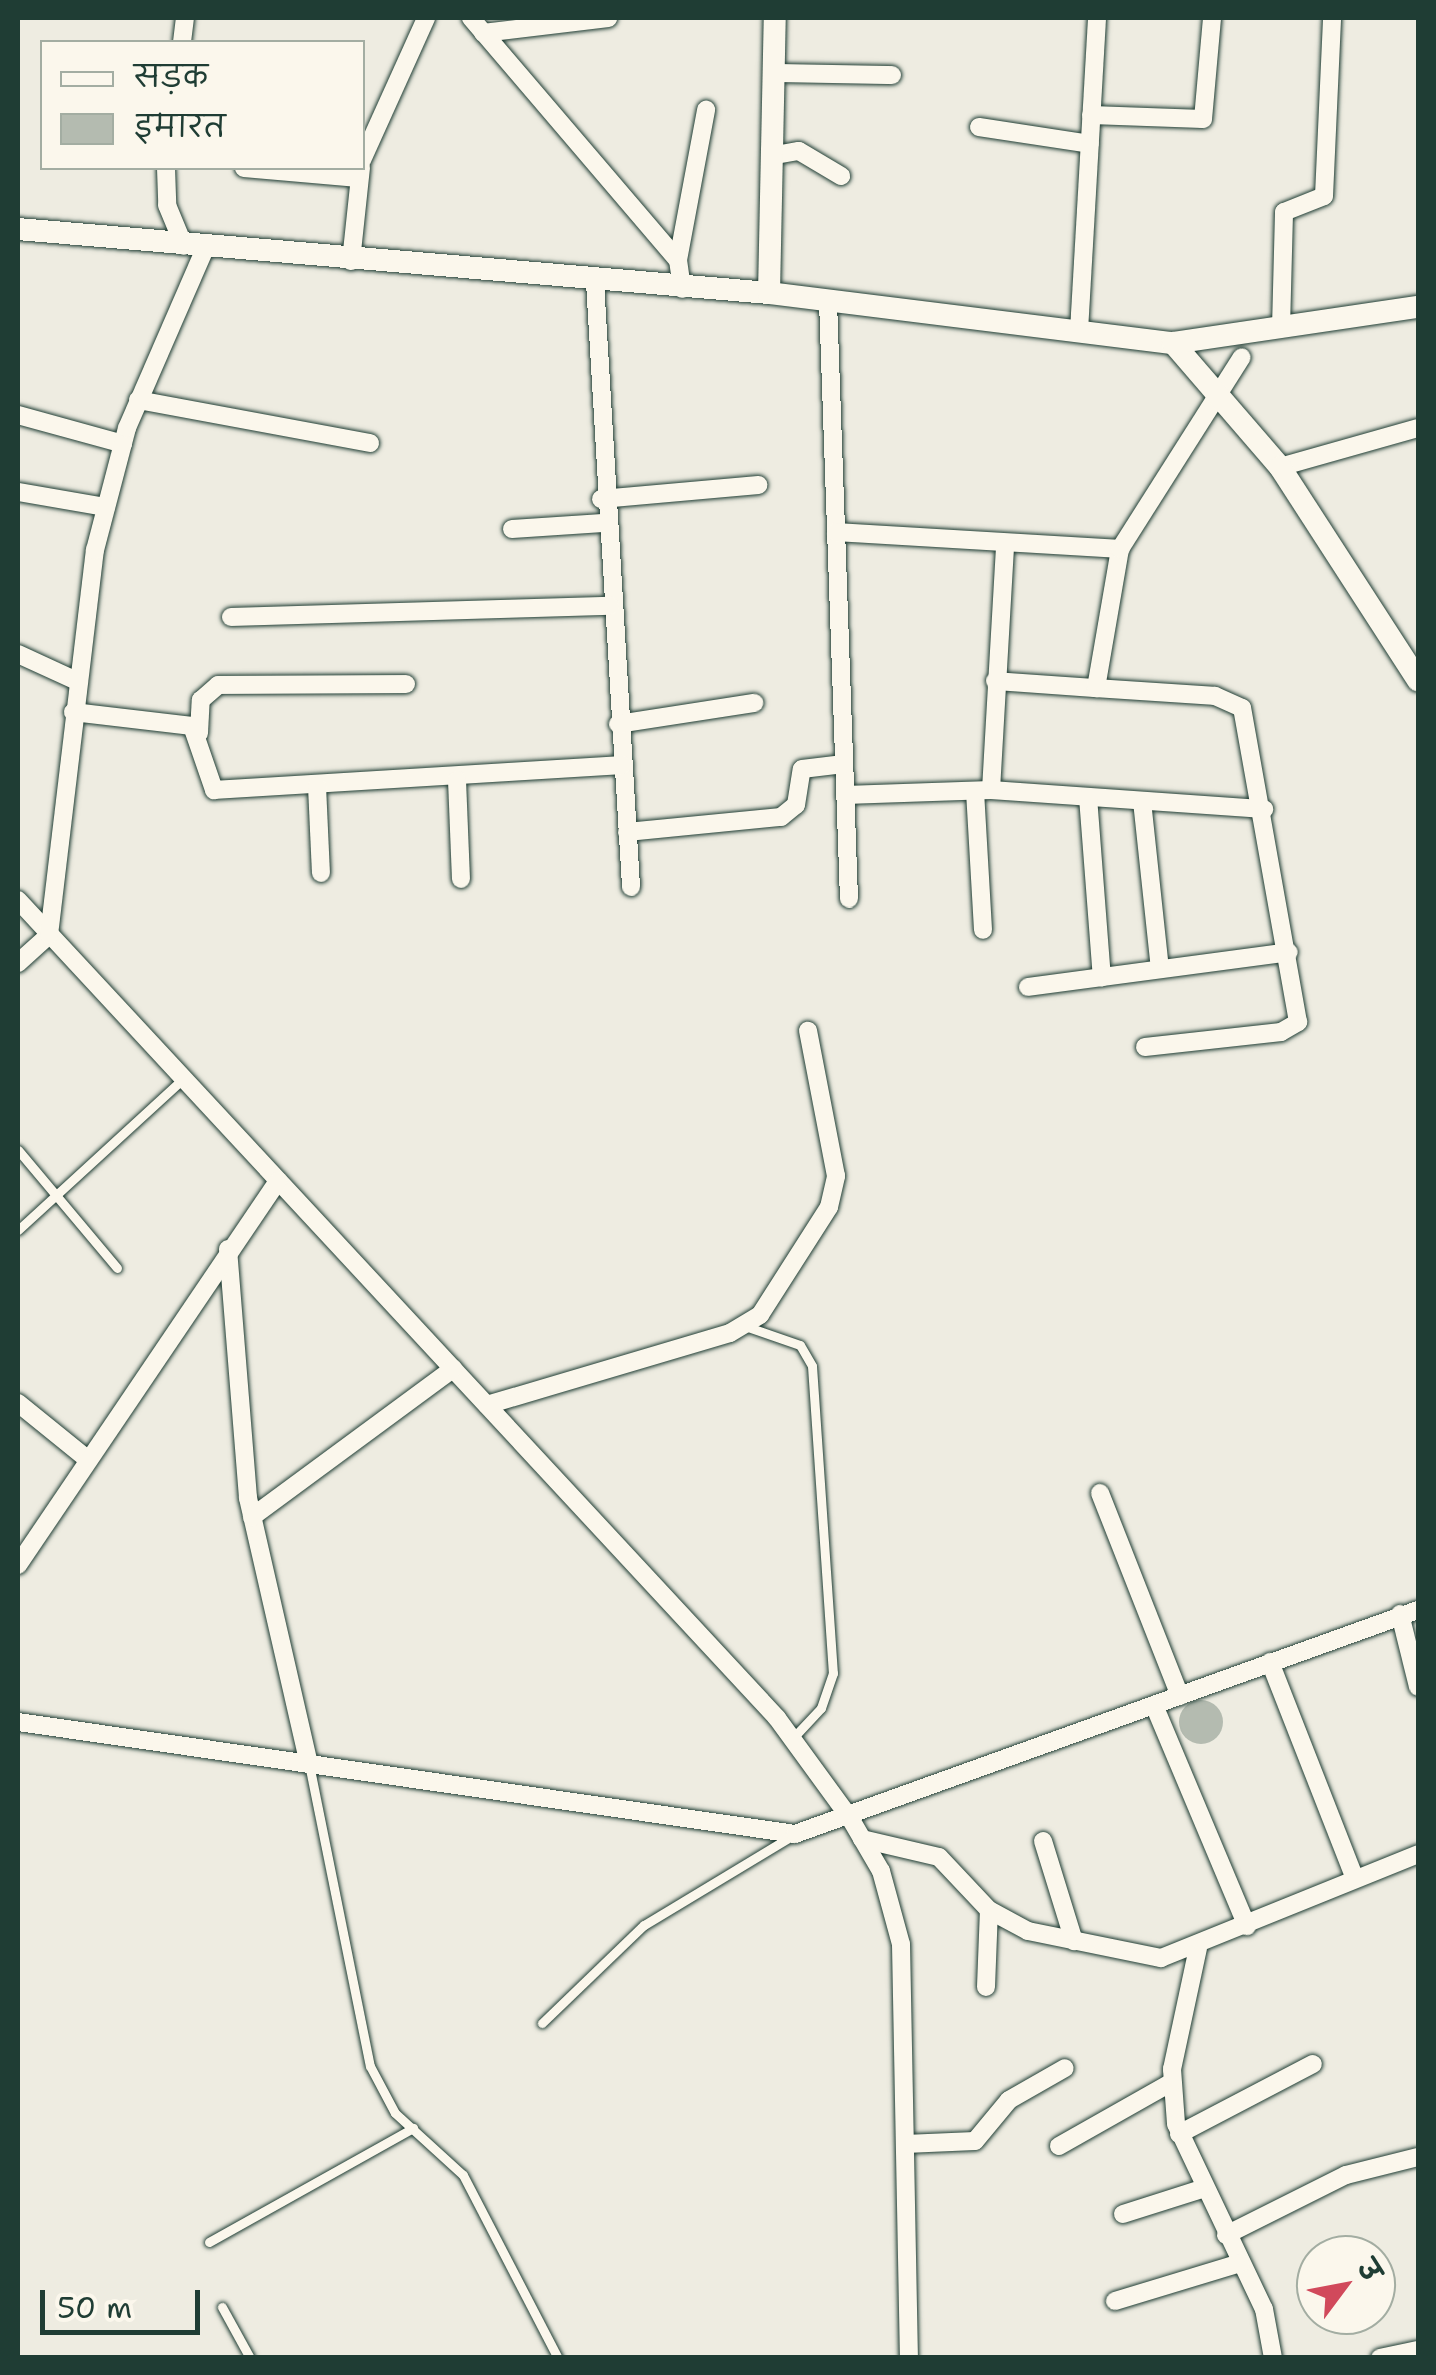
<!DOCTYPE html>
<html>
<head>
<meta charset="utf-8">
<style>
  body { margin:0 }
  #map { position:relative; width:1436px; height:2375px; overflow:hidden; background:#eeece1; font-family:"Shantell Sans","Playpen Sans Deva",sans-serif }
  div>[style] { position:absolute }
  [style*='--x'] { left:calc(var(--x)*1px); top:calc(var(--y)*1px); width:calc(var(--w)*1px); rotate:calc(var(--a)*1deg) }
  .building>* { inset:0; background:#b4bbb0 }
  .round { border-radius:50% }
  .roads { filter:drop-shadow(0 0 2px #1f3d34) drop-shadow(0 0 2px #1f3d34) }
  .lane>* { height:9px; margin:-4.5px; padding:0 4.5px; transform-origin:4.5px; border-radius:4.5px; background:#fbf7ec }
  .street>* { height:18px; margin:-9px; padding:0 9px; transform-origin:9px; border-radius:9px; background:#fbf7ec }
  .secondary>* { height:22px; margin:-11px; padding:0 11px; transform-origin:11px; border-radius:11px; background:#fbf7ec }
  span { translate:-50% -50%; white-space:nowrap; text-align:center; line-height:1.15; -webkit-text-stroke:10px #fbf7ec; paint-order:stroke }
  .frame { position:absolute; inset:0; border:20px solid #1f3d34; pointer-events:none }
  .legend { position:absolute; left:40px; top:40px; width:325px; height:130px; box-sizing:border-box; background:#fbf7ec; border:2px solid #a3ada2; margin:0; padding:12px 18px; list-style:none; font-size:30px; color:#1f3d34 }
  .legend li { display:flex; align-items:center; gap:20px; height:50px }
  .legend b { width:50px; border:2px solid #a3ada2 }
  .north { position:absolute; left:1296px; top:2235px; width:100px; height:100px; box-sizing:border-box; background:#fbf7ec; border:2px solid #a3ada2; border-radius:50%; rotate:58deg; font-size:28px; font-weight:700; line-height:40px; text-align:center; color:#1f3d34 }
  .north::after { content:''; display:block; margin:auto; width:35px; height:45px; background:#d1495b; clip-path:polygon(50% 0,100% 100%,50% 72%,0 100%) }
  .scale { position:absolute; left:40px; top:2290px; width:160px; height:45px; box-sizing:border-box; border:5px solid #1f3d34; border-top:0; padding-left:12px; font-size:30px; line-height:35px; white-space:nowrap; color:#1f3d34; -webkit-text-stroke:8px #fbf7ec; paint-order:stroke }
</style>
</head>
<body>
<div id="map">
  <div class="building">
    <i class="round" style="left:1179px;top:1700px;width:44px;height:44px"></i>
  </div>
  <div class="roads">
    <div class="lane">
      <i style="--x:18;--y:1150;--w:154;--a:50"></i>
      <i style="--x:18;--y:1230;--w:224;--a:-42.5"></i>
      <i style="--x:745;--y:1326;--w:58;--a:19.1"></i>
      <i style="--x:800;--y:1345;--w:24;--a:60"></i>
      <i style="--x:812;--y:1366;--w:308;--a:86.1"></i>
      <i style="--x:833;--y:1673;--w:37;--a:109"></i>
      <i style="--x:821;--y:1708;--w:42;--a:133.1"></i>
      <i style="--x:309;--y:1764;--w:308;--a:78.6"></i>
      <i style="--x:370;--y:2066;--w:53;--a:62"></i>
      <i style="--x:395;--y:2113;--w:92;--a:42.4"></i>
      <i style="--x:463;--y:2175;--w:206;--a:62.6"></i>
      <i style="--x:542;--y:2023;--w:141;--a:-43.9"></i>
      <i style="--x:644;--y:1925;--w:174;--a:-31.1"></i>
      <i style="--x:209;--y:2242;--w:234;--a:-29.2"></i>
      <i style="--x:222;--y:2307;--w:58;--a:61.2"></i>
    </div>
    <div class="street">
      <i style="--x:471;--y:18;--w:318;--a:49.5"></i>
      <i style="--x:678;--y:260;--w:29;--a:82"></i>
      <i style="--x:483;--y:33;--w:126;--a:-6.8"></i>
      <i style="--x:182;--y:42;--w:24;--a:-83"></i>
      <i style="--x:773;--y:73;--w:119;--a:1"></i>
      <i style="--x:1091;--y:115;--w:112;--a:2"></i>
      <i style="--x:1203;--y:119;--w:101;--a:-84.9"></i>
      <i style="--x:979;--y:127;--w:112;--a:8.7"></i>
      <i style="--x:770;--y:156;--w:29;--a:-10"></i>
      <i style="--x:799;--y:151;--w:49;--a:30.8"></i>
      <i style="--x:362;--y:160;--w:156;--a:-65.7"></i>
      <i style="--x:166;--y:168;--w:37;--a:88"></i>
      <i style="--x:167;--y:205;--w:44;--a:67.5"></i>
      <i style="--x:244;--y:168;--w:115;--a:5"></i>
      <i style="--x:678;--y:260;--w:153;--a:-79.4"></i>
      <i style="--x:351;--y:261;--w:94;--a:-83.9"></i>
      <i style="--x:595;--y:282;--w:606;--a:86.59"></i>
      <i style="--x:828;--y:301;--w:598;--a:87.99"></i>
      <i style="--x:1281;--y:328;--w:116;--a:-88.5"></i>
      <i style="--x:1284;--y:212;--w:43;--a:-21.8"></i>
      <i style="--x:1324;--y:196;--w:178;--a:-87.4"></i>
      <i style="--x:1079;--y:331;--w:314;--a:-86.7"></i>
      <i style="--x:138;--y:400;--w:236;--a:10.5"></i>
      <i style="--x:18;--y:415;--w:109;--a:15.4"></i>
      <i style="--x:1280;--y:467;--w:143;--a:-15.8"></i>
      <i style="--x:18;--y:492;--w:89;--a:9.7"></i>
      <i style="--x:601;--y:499;--w:158;--a:-5.1"></i>
      <i style="--x:512;--y:529;--w:91;--a:-3.8"></i>
      <i style="--x:836;--y:532;--w:285;--a:3.4"></i>
      <i style="--x:231;--y:617;--w:379;--a:-1.7"></i>
      <i style="--x:18;--y:654;--w:65;--a:24.6"></i>
      <i style="--x:995;--y:681;--w:101;--a:4"></i>
      <i style="--x:73;--y:712;--w:120;--a:6.7"></i>
      <i style="--x:192;--y:726;--w:68;--a:71"></i>
      <i style="--x:214;--y:790;--w:409;--a:-3.5"></i>
      <i style="--x:618;--y:724;--w:138;--a:-8.8"></i>
      <i style="--x:199;--y:733;--w:33;--a:-87"></i>
      <i style="--x:201;--y:700;--w:23;--a:-41"></i>
      <i style="--x:218;--y:685;--w:188;--a:-0.3"></i>
      <i style="--x:457;--y:780;--w:99;--a:87.7"></i>
      <i style="--x:317;--y:786;--w:87;--a:87.4"></i>
      <i style="--x:991;--y:790;--w:246;--a:-86.7"></i>
      <i style="--x:975;--y:791;--w:139;--a:86.7"></i>
      <i style="--x:845;--y:795;--w:146;--a:-2"></i>
      <i style="--x:991;--y:790;--w:274;--a:4"></i>
      <i style="--x:1088;--y:797;--w:181;--a:85.6"></i>
      <i style="--x:1142;--y:801;--w:169;--a:83.9"></i>
      <i style="--x:627;--y:832;--w:155;--a:-5.6"></i>
      <i style="--x:781;--y:817;--w:19;--a:-39"></i>
      <i style="--x:796;--y:805;--w:36;--a:-81"></i>
      <i style="--x:802;--y:769;--w:42;--a:-6.8"></i>
      <i style="--x:18;--y:900;--w:1116;--a:47.14"></i>
      <i style="--x:777;--y:1718;--w:124;--a:53.9"></i>
      <i style="--x:850;--y:1818;--w:61;--a:59.7"></i>
      <i style="--x:881;--y:1871;--w:76;--a:74.7"></i>
      <i style="--x:901;--y:1944;--w:414;--a:88.9"></i>
      <i style="--x:18;--y:963;--w:42;--a:-42.1"></i>
      <i style="--x:49;--y:935;--w:388;--a:-83.2"></i>
      <i style="--x:95;--y:550;--w:126;--a:-75.3"></i>
      <i style="--x:127;--y:428;--w:195;--a:-66.5"></i>
      <i style="--x:1028;--y:987;--w:263;--a:-7.6"></i>
      <i style="--x:1145;--y:1047;--w:137;--a:-6.3"></i>
      <i style="--x:1281;--y:1032;--w:20;--a:-30"></i>
      <i style="--x:1298;--y:1022;--w:319;--a:-100.1"></i>
      <i style="--x:1242;--y:708;--w:30;--a:-156"></i>
      <i style="--x:1215;--y:696;--w:119;--a:-176.2"></i>
      <i style="--x:1096;--y:688;--w:141;--a:-80.2"></i>
      <i style="--x:1120;--y:549;--w:227;--a:-57.6"></i>
      <i style="--x:228;--y:1249;--w:250;--a:85.4"></i>
      <i style="--x:248;--y:1498;--w:273;--a:77.1"></i>
      <i style="--x:18;--y:1403;--w:87;--a:39"></i>
      <i style="--x:487;--y:1405;--w:253;--a:-16.5"></i>
      <i style="--x:730;--y:1333;--w:35;--a:-31"></i>
      <i style="--x:760;--y:1315;--w:128;--a:-57.4"></i>
      <i style="--x:829;--y:1207;--w:32;--a:-77"></i>
      <i style="--x:836;--y:1176;--w:148;--a:-100.9"></i>
      <i style="--x:1100;--y:1493;--w:218;--a:68.5"></i>
      <i style="--x:252;--y:1517;--w:250;--a:-36.4"></i>
      <i style="--x:18;--y:1565;--w:464;--a:-55.9"></i>
      <i style="--x:1400;--y:1614;--w:75;--a:76.1"></i>
      <i style="--x:1270;--y:1662;--w:230;--a:68.6"></i>
      <i style="--x:1154;--y:1705;--w:240;--a:67.2"></i>
      <i style="--x:18;--y:1722;--w:785;--a:8.2"></i>
      <i style="--x:795;--y:1834;--w:662;--a:-19.78"></i>
      <i style="--x:862;--y:1839;--w:79;--a:13.2"></i>
      <i style="--x:939;--y:1857;--w:73;--a:46.7"></i>
      <i style="--x:989;--y:1910;--w:44;--a:28.3"></i>
      <i style="--x:1028;--y:1931;--w:136;--a:11.5"></i>
      <i style="--x:1161;--y:1958;--w:277;--a:-22"></i>
      <i style="--x:1043;--y:1841;--w:105;--a:72.8"></i>
      <i style="--x:1198;--y:1948;--w:124;--a:102.1"></i>
      <i style="--x:1172;--y:2069;--w:55;--a:85.8"></i>
      <i style="--x:1176;--y:2124;--w:205;--a:64.6"></i>
      <i style="--x:1264;--y:2309;--w:50;--a:79.6"></i>
      <i style="--x:986;--y:1987;--w:77;--a:-87.8"></i>
      <i style="--x:1179;--y:2134;--w:151;--a:-27.6"></i>
      <i style="--x:905;--y:2144;--w:70;--a:-2.5"></i>
      <i style="--x:975;--y:2141;--w:53;--a:-50.3"></i>
      <i style="--x:1009;--y:2100;--w:64;--a:-29.7"></i>
      <i style="--x:1059;--y:2146;--w:130;--a:-29.5"></i>
      <i style="--x:1123;--y:2214;--w:83;--a:-17.6"></i>
      <i style="--x:1226;--y:2235;--w:134;--a:-26.6"></i>
      <i style="--x:1346;--y:2175;--w:74;--a:-14"></i>
      <i style="--x:1115;--y:2301;--w:131;--a:-16.9"></i>
      <i style="--x:1380;--y:2358;--w:39;--a:-12"></i>
    </div>
    <div class="secondary">
      <i style="--x:18;--y:229;--w:754;--a:4.87"></i>
      <i style="--x:769;--y:293;--w:407;--a:7.1"></i>
      <i style="--x:1173;--y:343;--w:164;--a:49.2"></i>
      <i style="--x:1280;--y:467;--w:254;--a:57.1"></i>
      <i style="--x:769;--y:293;--w:275;--a:-88.8"></i>
      <i style="--x:1173;--y:343;--w:248;--a:-8.4"></i>
    </div>
  </div>
  <div class="frame"></div>
  <ul class="legend">
  <li><b style="height:12px;background:#fbf7ec"></b>सड़क</li>
  <li><b style="height:28px;background:#b4bbb0"></b>इमारत</li>
  </ul>
  <div class="north">उ</div>
  <div class="scale">50 m</div>
</div>
</body>
</html>
